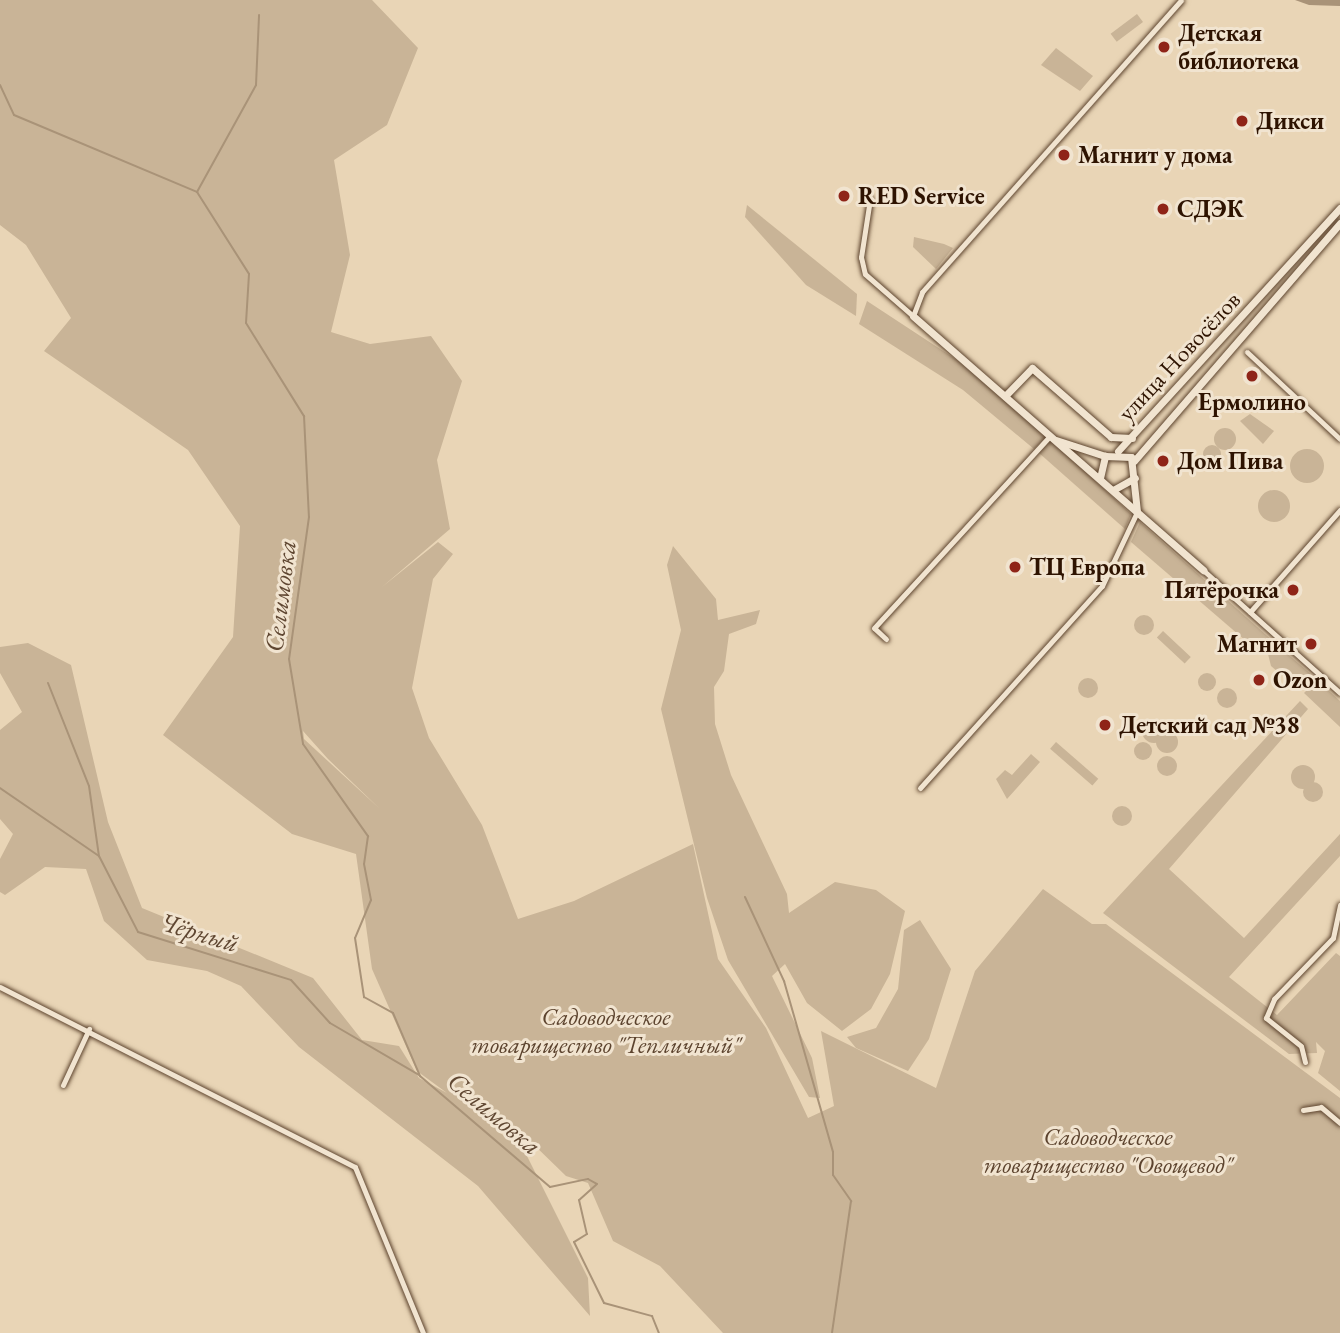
<!DOCTYPE html>
<html>
<head>
<meta charset="utf-8">
<style>
  body { margin:0 }
  #map { position:relative; width:1340px; height:1333px; overflow:hidden; background:#e9d5b6; font-family:"EB Garamond",serif }
  div>[style] { position:absolute }
  [style*='--x'] { left:calc(var(--x)*1px); top:calc(var(--y)*1px); width:calc(var(--w)*1px); rotate:calc(var(--a)*1deg) }
  .green>* { inset:0; background:#c9b497; transform-origin:0 0 }
  .round { border-radius:50% }
  .water>* { inset:0; background:#a99378 }
  .stream>* { height:2px; margin:-1px; padding:0 1px; transform-origin:1px; border-radius:1px; background:#a99378 }
  .roads { filter:drop-shadow(0 0 2px #5d442e) drop-shadow(0 0 2px #5d442e) }
  .street>* { height:5px; margin:-2.5px; padding:0 2.5px; transform-origin:2.5px; border-radius:2.5px; background:#f1e4d0 }
  .secondary>* { height:7px; margin:-3.5px; padding:0 3.5px; transform-origin:3.5px; border-radius:3.5px; background:#f1e4d0 }
  .dots>* { width:19px; height:19px; translate:-50% -50%; box-sizing:border-box; border:4px solid #f1e4d0; border-radius:50% }
  span { translate:-50% -50%; white-space:nowrap; text-align:center; line-height:1.15; -webkit-text-stroke:6px #f1e4d0; paint-order:stroke }
  .poi-label { font-size:24px; color:#2e1301; font-weight:700 }
  .left { translate:0 -50%; text-align:left }
  .right { translate:-100% -50%; text-align:right }
  .street-label { font-size:24px; color:#2e1301 }
  .park-label { font-size:24px; color:#5c432e; font-style:italic }
  .water-label { font-size:26px; color:#5f4631; font-style:italic }
</style>
</head>
<body>
<div id="map">
  <div class="green">
    <i style="clip-path:polygon(evenodd,0 0,372px 0,418px 48px,387px 125px,334px 160px,350px 255px,331px 332px,370px 344px,431px 336px,462px 381px,437px 460px,450px 529px,382px 587px,438px 542px,453px 554px,433px 579px,412px 688px,429px 738px,482px 825px,518px 919px,574px 901px,693px 844px,718px 959px,766px 1028px,808px 1118px,834px 1106px,821px 1031px,936px 1088px,975px 971px,1043px 889px,1092px 924px,1106px 924px,1340px 1098px,1340px 1333px,723px 1333px,660px 1266px,613px 1241px,588px 1183px,566px 1176px,528px 1139px,496px 1130px,524px 1150px,588px 1278px,590px 1316px,478px 1186px,299px 1047px,241px 986px,207px 971px,147px 960px,104px 921px,86px 869px,45px 867px,5px 895px,0 892px,0 859px,13px 834px,0 819px,0 730px,22px 712px,0 673px,0 647px,28px 643px,71px 665px,108px 822px,142px 908px,313px 978px,362px 1040px,399px 1046px,419px 1078px,447px 1093px,417px 1071px,372px 969px,356px 854px,292px 834px,163px 735px,233px 637px,240px 526px,188px 450px,44px 351px,71px 318px,26px 245px,0 225px,0 0,303px 731px,328px 759px,380px 809px,304px 739px,303px 731px)"></i>
    <i style="left:1137px;top:14px;width:10px;height:33px;rotate:53deg"></i>
    <i style="clip-path:polygon(1056px 48px,1093px 76px,1080px 91px,1041px 65px)"></i>
    <i style="clip-path:polygon(747px 205px,857px 294px,856px 316px,806px 285px,745px 217px)"></i>
    <i style="clip-path:polygon(914px 237px,944px 244px,953px 248px,936px 269px,913px 247px)"></i>
    <i style="clip-path:polygon(867px 301px,963px 364px,1047px 436px,1034px 449px,963px 390px,859px 324px)"></i>
    <i style="clip-path:polygon(1250px 414px,1274px 431px,1263px 444px,1240px 421px)"></i>
    <i class="round" style="left:1214px;top:428px;width:22px;height:22px"></i>
    <i style="clip-path:polygon(1051px 440px,1131px 514px,1125px 529px,1039px 453px)"></i>
    <i class="round" style="left:1203px;top:445px;width:18px;height:18px"></i>
    <i class="round" style="left:1290px;top:449px;width:34px;height:34px"></i>
    <i class="round" style="left:1258px;top:490px;width:32px;height:32px"></i>
    <i style="clip-path:polygon(1140px 522px,1274px 642px,1270px 647px,1261px 654px,1131px 542px)"></i>
    <i style="clip-path:polygon(673px 546px,716px 599px,718px 620px,760px 610px,756px 624px,729px 634px,724px 671px,714px 687px,715px 724px,731px 775px,787px 894px,789px 913px,835px 882px,876px 890px,905px 911px,890px 974px,871px 1009px,842px 1031px,807px 1003px,785px 964px,772px 976px,812px 1058px,820px 1098px,809px 1097px,728px 960px,707px 898px,661px 709px,681px 630px,667px 565px)"></i>
    <i class="round" style="left:1134px;top:615px;width:20px;height:20px"></i>
    <i style="left:1163px;top:631px;width:38px;height:9px;rotate:43deg"></i>
    <i style="clip-path:polygon(1276px 644px,1313px 676px,1292px 684px,1271px 666px,1268px 654px)"></i>
    <i class="round" style="left:1198px;top:673px;width:18px;height:18px"></i>
    <i class="round" style="left:1078px;top:678px;width:20px;height:20px"></i>
    <i style="clip-path:polygon(1317px 680px,1340px 701px,1340px 727px,1304px 693px)"></i>
    <i class="round" style="left:1217px;top:688px;width:20px;height:20px"></i>
    <i style="clip-path:polygon(1300px 701px,1308px 709px,1169px 869px,1244px 938px,1340px 834px,1340px 856px,1229px 977px,1277px 1015px,1336px 953px,1340px 956px,1340px 1091px,1318px 1073px,1325px 1051px,1316px 1042px,1317px 1053px,1289px 1054px,1103px 913px)"></i>
    <i class="round" style="left:1142px;top:719px;width:24px;height:24px"></i>
    <i class="round" style="left:1156px;top:731px;width:22px;height:22px"></i>
    <i class="round" style="left:1134px;top:742px;width:18px;height:18px"></i>
    <i style="left:1056px;top:742px;width:56px;height:9px;rotate:41deg"></i>
    <i style="clip-path:polygon(1031px 754px,1040px 762px,1007px 799px,996px 779px,1005px 770px,1012px 775px)"></i>
    <i class="round" style="left:1157px;top:756px;width:20px;height:20px"></i>
    <i class="round" style="left:1291px;top:765px;width:24px;height:24px"></i>
    <i class="round" style="left:1303px;top:782px;width:20px;height:20px"></i>
    <i class="round" style="left:1112px;top:806px;width:20px;height:20px"></i>
    <i style="clip-path:polygon(920px 920px,951px 969px,929px 1039px,908px 1071px,856px 1048px,847px 1037px,876px 1028px,898px 989px,904px 930px)"></i>
  </div>
  <div class="water">
    <i style="clip-path:polygon(1295px 0,1340px 0,1340px 6px,1309px 5px)"></i>
  </div>
  <div class="stream">
    <i style="--x:0;--y:85;--w:33;--a:65"></i>
    <i style="--x:14;--y:115;--w:199;--a:22.8"></i>
    <i style="--x:197;--y:192;--w:97;--a:57.6"></i>
    <i style="--x:249;--y:274;--w:49;--a:93.5"></i>
    <i style="--x:246;--y:323;--w:110;--a:58.1"></i>
    <i style="--x:304;--y:416;--w:101;--a:87.2"></i>
    <i style="--x:309;--y:517;--w:143;--a:98"></i>
    <i style="--x:289;--y:659;--w:86;--a:80.6"></i>
    <i style="--x:303;--y:744;--w:113;--a:54.8"></i>
    <i style="--x:368;--y:836;--w:28;--a:98"></i>
    <i style="--x:364;--y:864;--w:37;--a:79"></i>
    <i style="--x:371;--y:900;--w:41;--a:112.8"></i>
    <i style="--x:355;--y:938;--w:60;--a:81.3"></i>
    <i style="--x:364;--y:997;--w:33;--a:29"></i>
    <i style="--x:393;--y:1013;--w:69;--a:66.8"></i>
    <i style="--x:420;--y:1076;--w:171;--a:40.5"></i>
    <i style="--x:550;--y:1187;--w:39;--a:-12"></i>
    <i style="--x:588;--y:1179;--w:10;--a:29"></i>
    <i style="--x:597;--y:1184;--w:24;--a:138"></i>
    <i style="--x:579;--y:1200;--w:35;--a:77"></i>
    <i style="--x:587;--y:1234;--w:15;--a:148"></i>
    <i style="--x:574;--y:1242;--w:68;--a:63.8"></i>
    <i style="--x:604;--y:1303;--w:50;--a:15.2"></i>
    <i style="--x:652;--y:1316;--w:18;--a:68"></i>
    <i style="--x:197;--y:192;--w:122;--a:-61.1"></i>
    <i style="--x:256;--y:85;--w:70;--a:-87.5"></i>
    <i style="--x:48;--y:683;--w:111;--a:68.3"></i>
    <i style="--x:89;--y:786;--w:71;--a:81.9"></i>
    <i style="--x:0;--y:788;--w:120;--a:34.5"></i>
    <i style="--x:99;--y:856;--w:85;--a:62.8"></i>
    <i style="--x:138;--y:932;--w:160;--a:17.4"></i>
    <i style="--x:291;--y:980;--w:58;--a:47.8"></i>
    <i style="--x:330;--y:1023;--w:103;--a:30.3"></i>
    <i style="--x:745;--y:897;--w:93;--a:65.1"></i>
    <i style="--x:784;--y:981;--w:178;--a:74"></i>
    <i style="--x:833;--y:1152;--w:23;--a:90"></i>
    <i style="--x:833;--y:1175;--w:32;--a:55"></i>
    <i style="--x:851;--y:1201;--w:133;--a:98.2"></i>
  </div>
  <div class="roads">
    <div class="street">
      <i style="--x:870;--y:199;--w:59;--a:98.8"></i>
      <i style="--x:861;--y:257;--w:17;--a:77"></i>
      <i style="--x:865;--y:274;--w:64;--a:41.2"></i>
      <i style="--x:913;--y:316;--w:26;--a:-69"></i>
      <i style="--x:922;--y:292;--w:390;--a:-48.4"></i>
      <i style="--x:1247;--y:352;--w:127;--a:43.1"></i>
      <i style="--x:1203;--y:570;--w:184;--a:41.9"></i>
      <i style="--x:1250;--y:612;--w:136;--a:-48.6"></i>
      <i style="--x:886;--y:639;--w:16;--a:-137"></i>
      <i style="--x:874;--y:628;--w:260;--a:-47.5"></i>
      <i style="--x:920;--y:788;--w:272;--a:-48"></i>
      <i style="--x:1102;--y:586;--w:82;--a:-64.7"></i>
      <i style="--x:0;--y:987;--w:398;--a:26.9"></i>
      <i style="--x:355;--y:1167;--w:179;--a:67.7"></i>
      <i style="--x:1305;--y:1062;--w:16;--a:-104"></i>
      <i style="--x:1301;--y:1046;--w:45;--a:-141.3"></i>
      <i style="--x:1266;--y:1018;--w:21;--a:-67"></i>
      <i style="--x:1274;--y:999;--w:85;--a:-46"></i>
      <i style="--x:1333;--y:938;--w:34;--a:-78"></i>
      <i style="--x:63;--y:1085;--w:62;--a:-65.1"></i>
      <i style="--x:1303;--y:1110;--w:18;--a:-9"></i>
      <i style="--x:1321;--y:1107;--w:25;--a:40"></i>
    </div>
    <div class="secondary">
      <i style="--x:913;--y:316;--w:386;--a:41.2"></i>
      <i style="--x:1005;--y:396;--w:39;--a:-46"></i>
      <i style="--x:1032;--y:368;--w:105;--a:41.1"></i>
      <i style="--x:1111;--y:437;--w:21;--a:3"></i>
      <i style="--x:1056;--y:440;--w:52;--a:18.1"></i>
      <i style="--x:1118;--y:451;--w:329;--a:-47.6"></i>
      <i style="--x:1134;--y:461;--w:315;--a:-49.1"></i>
      <i style="--x:1100;--y:478;--w:23;--a:-77"></i>
      <i style="--x:1105;--y:456;--w:26;--a:2"></i>
      <i style="--x:1131;--y:457;--w:54;--a:83.7"></i>
      <i style="--x:1113;--y:490;--w:25;--a:-29"></i>
    </div>
  </div>
  <div class="dots">
    <i style="left:1164px;top:47px;background:#8f2418"></i>
    <i style="left:1242px;top:121px;background:#8f2418"></i>
    <i style="left:1064px;top:155px;background:#8f2418"></i>
    <i style="left:844px;top:196px;background:#8f2418"></i>
    <i style="left:1163px;top:209px;background:#8f2418"></i>
    <i style="left:1252px;top:376px;background:#8f2418"></i>
    <i style="left:1163px;top:461px;background:#8f2418"></i>
    <i style="left:1015px;top:567px;background:#8f2418"></i>
    <i style="left:1293px;top:590px;background:#8f2418"></i>
    <i style="left:1311px;top:644px;background:#8f2418"></i>
    <i style="left:1259px;top:680px;background:#8f2418"></i>
    <i style="left:1105px;top:725px;background:#8f2418"></i>
  </div>
  <div class="poi-label">
    <span class="left" style="left:1178px;top:47px">Детская<br>библиотека</span>
    <span class="left" style="left:1256px;top:121px">Дикси</span>
    <span class="left" style="left:1078px;top:155px">Магнит у дома</span>
    <span class="left" style="left:858px;top:196px">RED Service</span>
    <span class="left" style="left:1177px;top:209px">СДЭК</span>
    <span style="left:1252px;top:402px">Ермолино</span>
    <span class="left" style="left:1177px;top:461px">Дом Пива</span>
    <span class="left" style="left:1029px;top:567px">ТЦ Европа</span>
    <span class="right" style="left:1279px;top:590px">Пятёрочка</span>
    <span class="right" style="left:1297px;top:644px">Магнит</span>
    <span class="left" style="left:1273px;top:680px">Ozon</span>
    <span class="left" style="left:1119px;top:725px">Детский сад №38</span>
  </div>
  <div class="street-label">
    <span style="left:1179px;top:356px;rotate:-47deg">улица Новосёлов</span>
  </div>
  <div class="park-label">
    <span style="left:606px;top:1031px">Садоводческое<br>товарищество "Тепличный"</span>
    <span style="left:1108px;top:1151px">Садоводческое<br>товарищество "Овощевод"</span>
  </div>
  <div class="water-label">
    <span style="left:281px;top:596px;rotate:-83deg">Селимовка</span>
    <span style="left:199px;top:933px;rotate:17deg">Чёрный</span>
    <span style="left:494px;top:1114px;rotate:40deg">Селимовка</span>
  </div>
</div>
</body>
</html>
